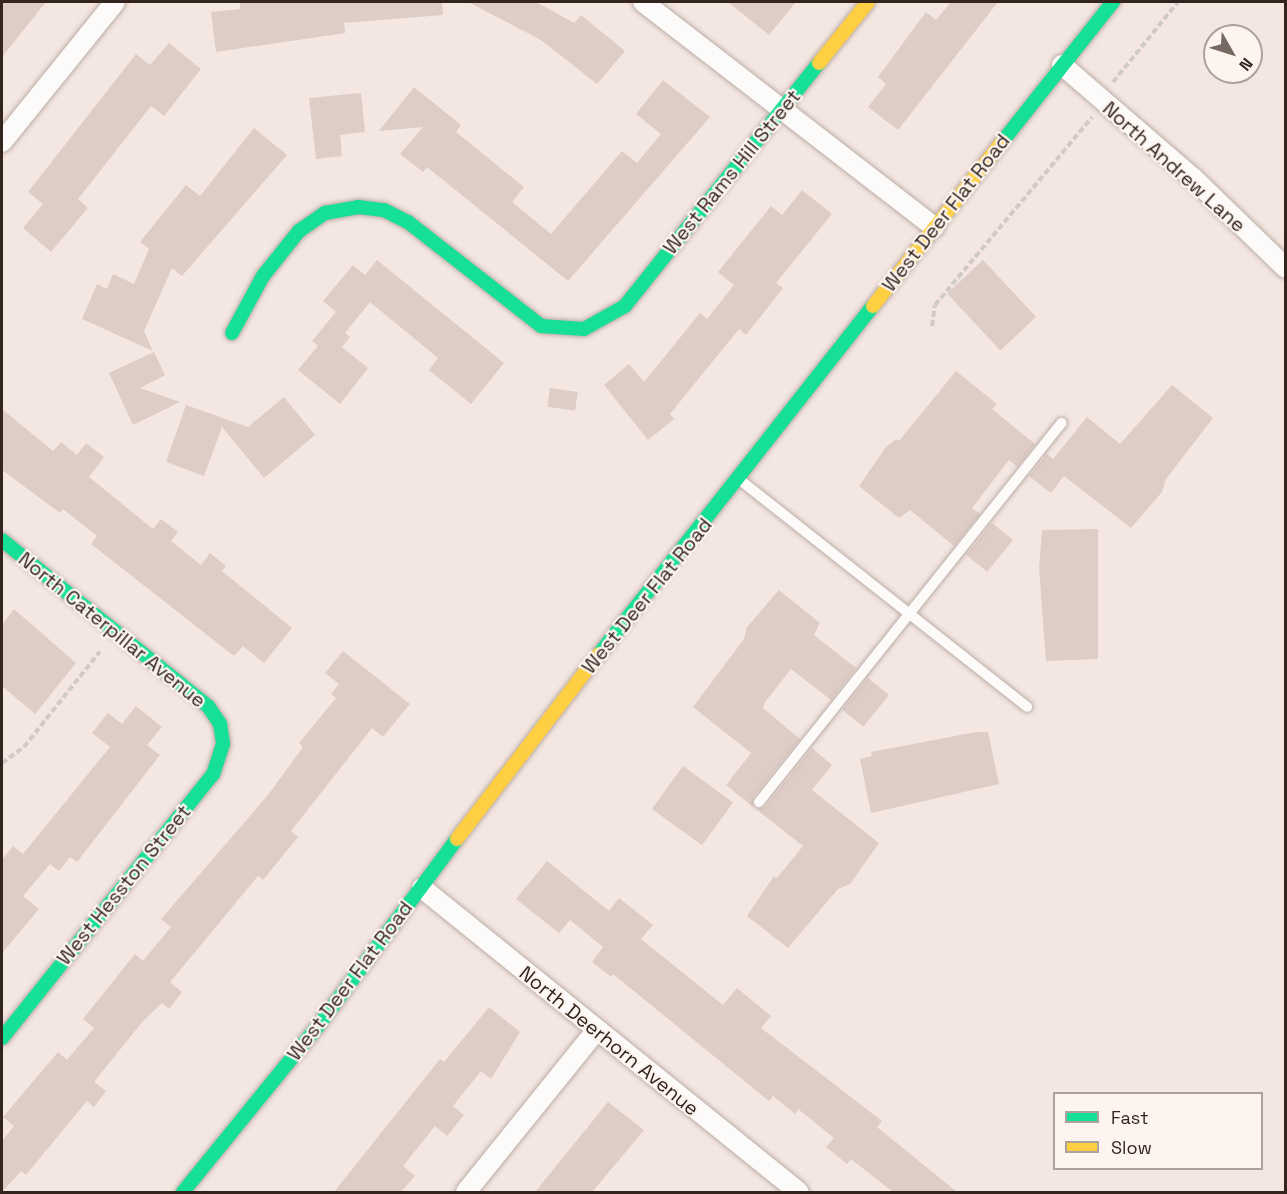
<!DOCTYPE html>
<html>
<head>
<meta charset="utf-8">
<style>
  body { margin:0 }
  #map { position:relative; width:1287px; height:1194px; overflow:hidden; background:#f4e6e0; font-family:"Space Grotesk",sans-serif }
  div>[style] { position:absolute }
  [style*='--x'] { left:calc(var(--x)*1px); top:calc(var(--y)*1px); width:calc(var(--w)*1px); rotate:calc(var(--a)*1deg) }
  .building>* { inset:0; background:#decdc6; transform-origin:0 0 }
  .path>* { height:4px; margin-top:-2px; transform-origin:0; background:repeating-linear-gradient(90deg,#d0cac8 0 6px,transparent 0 9px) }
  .roads { filter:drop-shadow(0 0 2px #bbada7) drop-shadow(0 0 2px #bbada7) }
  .lane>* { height:10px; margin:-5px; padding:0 5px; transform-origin:5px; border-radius:5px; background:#fdfbfa }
  .street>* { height:20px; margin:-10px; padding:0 10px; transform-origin:10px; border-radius:10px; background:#fdfbfa }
  .fast>* { height:14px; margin:-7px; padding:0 7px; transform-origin:7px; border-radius:7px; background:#16e098 }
  .slow>* { height:14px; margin:-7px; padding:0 7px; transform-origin:7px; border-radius:7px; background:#ffcf43 }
  span { translate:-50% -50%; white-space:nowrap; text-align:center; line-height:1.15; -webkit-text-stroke:4.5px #fdf4f0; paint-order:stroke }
  .street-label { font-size:20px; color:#33251e }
  .frame { position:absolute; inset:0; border:3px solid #33251e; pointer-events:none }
  .legend { position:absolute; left:1053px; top:1092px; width:210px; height:78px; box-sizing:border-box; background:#fdf4f0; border:2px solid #aca19c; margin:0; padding:8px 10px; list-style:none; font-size:18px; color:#33251e }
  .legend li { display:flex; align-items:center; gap:12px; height:30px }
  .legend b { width:30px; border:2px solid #aca19c }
  .north { position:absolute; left:1203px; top:24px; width:60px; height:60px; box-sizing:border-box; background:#fdf4f0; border:2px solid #aca19c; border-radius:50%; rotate:129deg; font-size:16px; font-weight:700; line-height:24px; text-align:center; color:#33251e }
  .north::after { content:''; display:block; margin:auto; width:21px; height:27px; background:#776962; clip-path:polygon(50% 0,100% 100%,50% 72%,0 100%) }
</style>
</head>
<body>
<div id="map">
  <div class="building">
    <i style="clip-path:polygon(2px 2px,46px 2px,2px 57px)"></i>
    <i style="clip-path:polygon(240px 2px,442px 2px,443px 15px,344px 23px,345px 33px,216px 52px,211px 12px,240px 9px)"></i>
    <i style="clip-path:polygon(468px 2px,536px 2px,574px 23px,581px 15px,625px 51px,597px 84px,541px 40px)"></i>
    <i style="clip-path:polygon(728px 2px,796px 2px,769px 35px)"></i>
    <i style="clip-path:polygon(951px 2px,998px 2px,898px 130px,868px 107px,886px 84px,878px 77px,926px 12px,936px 20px)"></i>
    <i style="clip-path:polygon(169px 43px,201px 69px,164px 116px,151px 106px,78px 199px,88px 208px,51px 252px,23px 228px,43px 204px,28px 192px,136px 54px,150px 65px)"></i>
    <i style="clip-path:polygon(663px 80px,710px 117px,568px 281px,427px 167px,423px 172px,400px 154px,423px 127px,379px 131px,414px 87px,461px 125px,456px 132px,524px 187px,512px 202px,551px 234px,622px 151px,637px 163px,661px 134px,636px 114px)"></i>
    <i style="clip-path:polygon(361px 93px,365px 132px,340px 135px,342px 156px,316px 159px,309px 98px)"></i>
    <i style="clip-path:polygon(254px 128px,287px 155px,182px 276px,172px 268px,144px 331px,153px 351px,82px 319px,97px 284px,107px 289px,113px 274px,134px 284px,149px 249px,140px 242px,186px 185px,200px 196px)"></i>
    <i style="clip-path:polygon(802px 190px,832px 214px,776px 283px,783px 288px,746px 335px,739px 329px,670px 414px,674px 419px,648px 440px,604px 385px,629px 364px,644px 382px,700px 313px,707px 319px,734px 285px,718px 272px,771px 206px,782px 215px)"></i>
    <i style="clip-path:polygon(377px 260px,504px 363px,471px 404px,429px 370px,438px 358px,370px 302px,345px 333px,350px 337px,342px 347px,368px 368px,340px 404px,298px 370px,318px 346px,312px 341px,336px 312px,323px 301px,353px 265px,365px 275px)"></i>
    <i style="left:983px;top:260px;width:78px;height:49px;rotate:47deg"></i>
    <i style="clip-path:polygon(154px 352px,165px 375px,140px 388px,180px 402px,133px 425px,109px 373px)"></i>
    <i style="clip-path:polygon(956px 371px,997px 404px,992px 409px,1035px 444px,1017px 467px,1009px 460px,972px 508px,980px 514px,954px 546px,910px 510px,899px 518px,859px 486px,886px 447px,896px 439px,899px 441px)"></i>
    <i style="clip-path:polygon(1172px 385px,1213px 418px,1166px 479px,1162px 492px,1131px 528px,1064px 476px,1051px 493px,1029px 476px,1047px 454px,1053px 459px,1087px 417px,1120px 444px)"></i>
    <i style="left:550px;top:388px;width:28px;height:19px;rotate:8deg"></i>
    <i style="clip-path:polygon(284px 397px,315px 435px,264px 478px,222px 427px,204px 476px,166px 462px,186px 405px,248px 427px)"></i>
    <i style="clip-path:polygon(2px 409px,53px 451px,61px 442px,77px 455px,86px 443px,104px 457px,89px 477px,153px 529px,161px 519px,178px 532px,171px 541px,201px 565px,210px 553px,226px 566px,222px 571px,292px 628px,264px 663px,243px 646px,234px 656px,91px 544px,97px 536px,63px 509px,60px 513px,2px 470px)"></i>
    <i style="left:992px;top:523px;width:27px;height:41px;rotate:39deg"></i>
    <i style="clip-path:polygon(1098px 529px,1098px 659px,1046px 661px,1039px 568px,1042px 530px)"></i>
    <i style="clip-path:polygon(779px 590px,820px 623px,814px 635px,856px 668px,831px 700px,791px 669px,765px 702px,763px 708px,800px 739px,753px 797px,753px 807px,726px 785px,751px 753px,693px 707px,744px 639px,747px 627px)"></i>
    <i style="clip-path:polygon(14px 609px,76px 663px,35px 714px,2px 686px,2px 625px)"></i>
    <i style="clip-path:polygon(343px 651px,410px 704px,383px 737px,372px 728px,291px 831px,298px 837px,263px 880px,258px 876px,170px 982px,182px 992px,169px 1009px,162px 1003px,143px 1021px,94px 1082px,106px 1091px,94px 1107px,87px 1101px,26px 1175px,21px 1171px,2px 1192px,2px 1141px,14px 1126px,3px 1117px,58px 1052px,67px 1060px,94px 1028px,83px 1019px,135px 954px,143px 961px,171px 927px,161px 919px,268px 795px,303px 747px,299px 743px,336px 698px,331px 694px,339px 684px,325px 673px)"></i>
    <i style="left:868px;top:678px;width:27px;height:41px;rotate:39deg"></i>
    <i style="clip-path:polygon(136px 706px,162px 727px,147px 745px,160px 755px,77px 862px,70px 857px,59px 871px,50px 864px,23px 896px,39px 909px,2px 953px,2px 860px,13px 846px,23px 854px,110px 747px,92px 733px,108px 713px,122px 724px)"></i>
    <i style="clip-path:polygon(976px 732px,988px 732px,999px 784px,871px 813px,860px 759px,872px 756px,871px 752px)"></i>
    <i style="clip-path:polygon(812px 748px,832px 765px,812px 790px,879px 843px,850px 884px,838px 889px,788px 948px,747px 916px,774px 876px,777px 878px,803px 846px,756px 809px,765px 807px)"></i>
    <i style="left:683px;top:766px;width:62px;height:53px;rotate:36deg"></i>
    <i style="clip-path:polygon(547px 861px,609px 911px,619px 898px,653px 925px,641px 939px,723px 1005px,737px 988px,771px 1016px,761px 1028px,882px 1121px,877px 1127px,957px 1192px,893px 1192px,851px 1159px,847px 1164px,826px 1147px,834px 1138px,798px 1109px,795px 1114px,773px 1096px,769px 1101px,613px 974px,611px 977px,592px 962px,603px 947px,570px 920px,559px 933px,516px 899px)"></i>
    <i style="clip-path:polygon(489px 1007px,520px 1032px,491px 1079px,481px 1071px,453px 1106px,464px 1115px,447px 1136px,435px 1126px,403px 1166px,415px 1176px,401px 1192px,334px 1192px,440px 1059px,444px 1062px)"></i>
    <i style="clip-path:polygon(608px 1102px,644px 1130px,592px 1192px,535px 1192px)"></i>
  </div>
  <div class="path">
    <i style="--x:1113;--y:82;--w:103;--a:-50.9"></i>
    <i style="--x:932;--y:326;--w:21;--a:-82"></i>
    <i style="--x:935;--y:305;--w:245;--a:-50.1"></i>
    <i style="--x:2;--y:763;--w:27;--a:-36"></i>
    <i style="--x:24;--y:747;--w:122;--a:-51.6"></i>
  </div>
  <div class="roads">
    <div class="lane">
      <i style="--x:740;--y:480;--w:366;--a:38.3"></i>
      <i style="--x:759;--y:802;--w:485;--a:-51.4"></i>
    </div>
    <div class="street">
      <i style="--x:643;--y:2;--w:368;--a:37.7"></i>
      <i style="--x:1062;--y:65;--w:173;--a:40.8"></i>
      <i style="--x:1193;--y:178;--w:129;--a:44.1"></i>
      <i style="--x:2;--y:142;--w:180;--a:-51.1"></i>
      <i style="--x:422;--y:888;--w:484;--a:38.9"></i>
      <i style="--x:466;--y:1192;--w:207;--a:-51.1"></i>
    </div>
    <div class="fast">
      <i style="--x:1002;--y:142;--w:179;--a:-51.6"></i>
      <i style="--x:232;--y:333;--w:65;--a:-61.5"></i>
      <i style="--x:263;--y:276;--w:58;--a:-51.3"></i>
      <i style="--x:299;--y:231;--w:32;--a:-35"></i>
      <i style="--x:325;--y:213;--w:34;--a:-10"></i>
      <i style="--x:358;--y:207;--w:26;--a:7"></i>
      <i style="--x:384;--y:210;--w:27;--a:27"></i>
      <i style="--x:408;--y:222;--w:169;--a:38"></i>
      <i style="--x:541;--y:326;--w:43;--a:4"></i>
      <i style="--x:584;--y:329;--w:47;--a:-29.3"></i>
      <i style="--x:625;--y:306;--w:311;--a:-51.4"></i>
      <i style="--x:2;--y:540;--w:265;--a:38.9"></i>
      <i style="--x:208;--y:706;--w:22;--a:56"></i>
      <i style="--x:220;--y:724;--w:20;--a:81"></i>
      <i style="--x:223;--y:744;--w:32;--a:108"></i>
      <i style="--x:213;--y:774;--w:338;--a:128.6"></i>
      <i style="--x:599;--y:654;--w:443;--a:-51.8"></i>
      <i style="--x:183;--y:1192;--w:214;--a:-50.9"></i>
      <i style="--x:318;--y:1026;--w:233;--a:-53.4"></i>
    </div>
    <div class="slow">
      <i style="--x:819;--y:63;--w:78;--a:-51.2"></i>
      <i style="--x:873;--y:306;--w:209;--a:-51.8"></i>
      <i style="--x:457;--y:839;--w:233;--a:-52.5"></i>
    </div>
  </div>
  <div class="street-label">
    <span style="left:1174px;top:167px;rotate:42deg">North Andrew Lane</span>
    <span style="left:732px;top:172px;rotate:-51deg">West Rams Hill Street</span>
    <span style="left:946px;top:213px;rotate:-52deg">West Deer Flat Road</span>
    <span style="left:647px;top:596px;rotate:-51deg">West Deer Flat Road</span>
    <span style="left:112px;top:630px;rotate:39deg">North Caterpillar Avenue</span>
    <span style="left:124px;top:885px;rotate:-51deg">West Hesston Street</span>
    <span style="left:350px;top:981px;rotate:-53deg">West Deer Flat Road</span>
    <span style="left:609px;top:1041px;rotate:39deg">North Deerhorn Avenue</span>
  </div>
  <div class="frame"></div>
  <ul class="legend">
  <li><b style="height:8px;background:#16e098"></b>Fast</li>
  <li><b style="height:8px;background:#ffcf43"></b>Slow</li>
  </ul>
  <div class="north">N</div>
</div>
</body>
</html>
